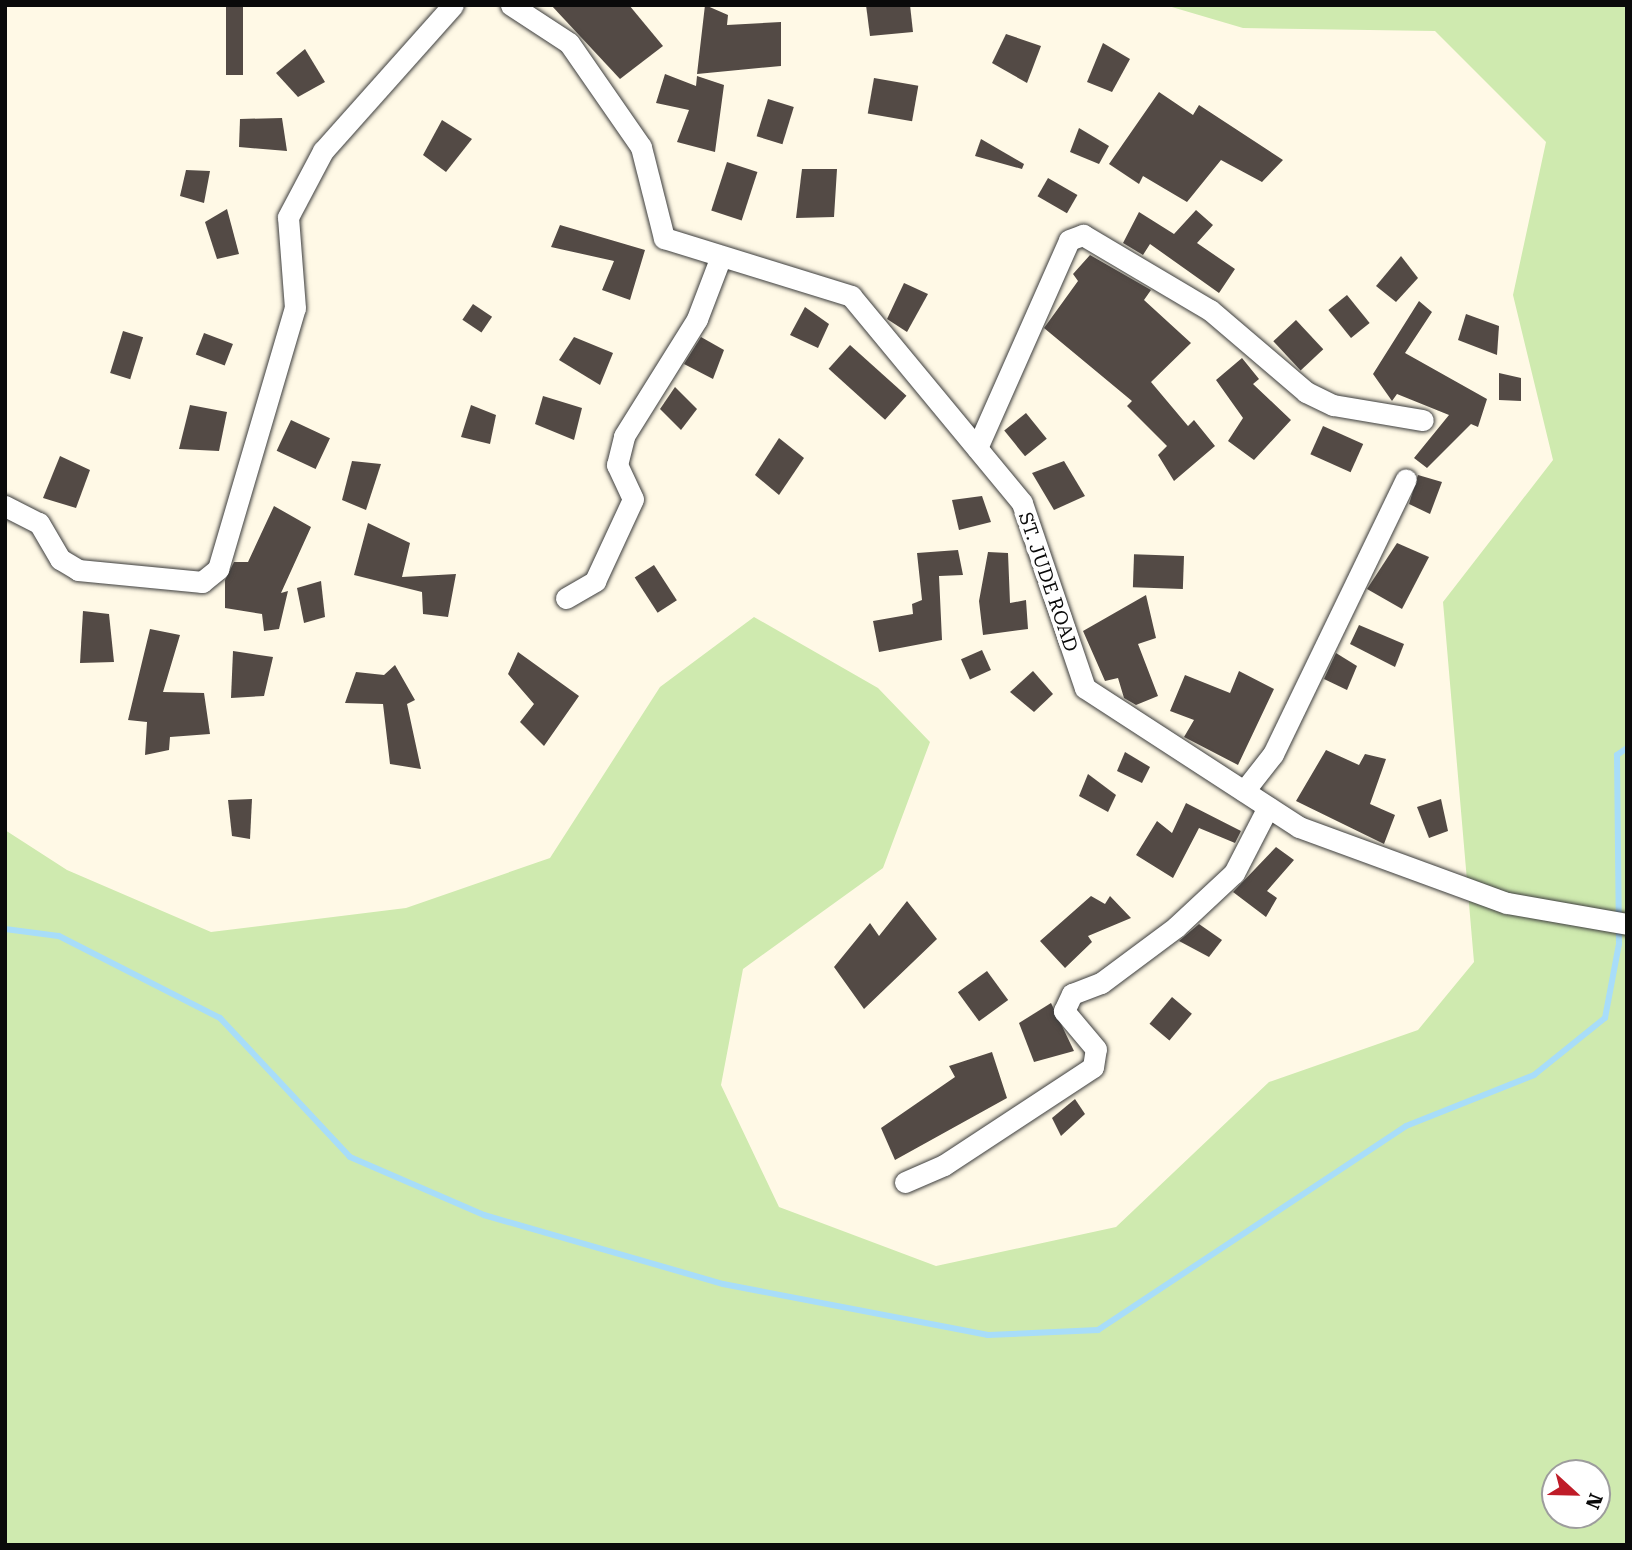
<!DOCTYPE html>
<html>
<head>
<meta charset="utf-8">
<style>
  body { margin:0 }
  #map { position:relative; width:1632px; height:1550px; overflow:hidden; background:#fff9e6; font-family:"Roboto Serif",serif }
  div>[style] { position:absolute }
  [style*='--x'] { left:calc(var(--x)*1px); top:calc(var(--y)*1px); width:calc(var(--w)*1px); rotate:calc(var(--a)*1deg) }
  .green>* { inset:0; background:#cfeaaf }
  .stream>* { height:6px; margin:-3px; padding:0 3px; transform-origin:3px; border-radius:3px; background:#a8ddf9 }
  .building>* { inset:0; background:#534a45; transform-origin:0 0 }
  .roads { filter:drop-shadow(0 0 2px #3d3d3d) drop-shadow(0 0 2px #3d3d3d) }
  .street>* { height:21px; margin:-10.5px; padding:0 10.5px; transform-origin:10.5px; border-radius:10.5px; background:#fff }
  span { translate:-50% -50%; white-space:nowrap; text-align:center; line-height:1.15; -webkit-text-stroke:7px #fff; paint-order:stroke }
  .street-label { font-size:19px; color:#0a0a0a }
  .frame { position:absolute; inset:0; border:7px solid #0a0a0a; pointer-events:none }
  .north { position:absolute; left:1541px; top:1459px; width:70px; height:70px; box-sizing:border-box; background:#fff; border:2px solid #9d9d9d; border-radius:50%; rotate:112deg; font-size:19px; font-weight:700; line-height:28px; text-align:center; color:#0a0a0a }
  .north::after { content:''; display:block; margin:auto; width:24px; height:32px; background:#bf1c28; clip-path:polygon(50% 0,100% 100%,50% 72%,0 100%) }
</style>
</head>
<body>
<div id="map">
  <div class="green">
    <i style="clip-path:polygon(evenodd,1165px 5px,1627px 5px,1627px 1545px,5px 1545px,5px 830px,67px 870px,211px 932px,406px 908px,550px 858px,660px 687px,754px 617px,878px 688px,930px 742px,883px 868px,743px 969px,721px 1085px,779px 1207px,936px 1266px,1116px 1227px,1269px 1082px,1418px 1030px,1474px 962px,1443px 602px,1553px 460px,1513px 295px,1546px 142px,1435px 31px,1243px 28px,1165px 5px,1555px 1473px,1597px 1473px,1597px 1515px,1555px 1515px,1555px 1473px)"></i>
  </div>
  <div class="stream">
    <i style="--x:5;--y:929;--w:54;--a:7.4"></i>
    <i style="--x:59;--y:936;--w:181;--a:27"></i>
    <i style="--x:220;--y:1018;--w:190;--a:46.9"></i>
    <i style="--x:350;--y:1157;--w:146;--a:23.4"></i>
    <i style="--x:484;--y:1215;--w:249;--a:16.1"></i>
    <i style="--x:723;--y:1284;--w:270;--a:10.9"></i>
    <i style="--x:988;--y:1335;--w:110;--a:-2.6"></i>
    <i style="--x:1098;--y:1330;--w:369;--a:-33.5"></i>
    <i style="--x:1406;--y:1126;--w:138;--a:-21.7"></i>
    <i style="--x:1534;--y:1075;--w:91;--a:-38.8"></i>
    <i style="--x:1605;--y:1018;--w:75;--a:-79.3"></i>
    <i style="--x:1619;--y:944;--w:189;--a:-90.6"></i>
    <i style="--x:1617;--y:755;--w:12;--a:-35"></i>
  </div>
  <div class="building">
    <i style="left:226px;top:5px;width:17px;height:70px"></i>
    <i style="clip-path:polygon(551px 5px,629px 5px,663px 46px,620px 79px)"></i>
    <i style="clip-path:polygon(705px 5px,728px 15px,727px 25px,781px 22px,781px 66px,697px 74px)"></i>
    <i style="clip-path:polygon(866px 5px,910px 5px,913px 32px,870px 36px)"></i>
    <i style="clip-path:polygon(1006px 34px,1041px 46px,1027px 83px,992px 63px)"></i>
    <i style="clip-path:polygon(1103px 43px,1130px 59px,1112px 92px,1087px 82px)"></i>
    <i style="clip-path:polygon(305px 49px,325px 82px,298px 97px,276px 73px)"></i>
    <i style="clip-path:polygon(665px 74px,696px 86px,697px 76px,724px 85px,715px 152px,677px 142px,689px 110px,656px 103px)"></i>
    <i style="left:874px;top:78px;width:45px;height:36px;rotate:10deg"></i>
    <i style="clip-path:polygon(1159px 92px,1193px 115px,1199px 105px,1283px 160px,1262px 182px,1221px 160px,1187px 202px,1143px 176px,1139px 184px,1109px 164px)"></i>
    <i style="left:768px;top:99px;width:27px;height:39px;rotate:17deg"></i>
    <i style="clip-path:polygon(282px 118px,287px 151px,239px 147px,240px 119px)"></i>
    <i style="clip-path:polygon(442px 120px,472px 139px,446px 172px,423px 155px)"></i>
    <i style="clip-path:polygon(1079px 128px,1109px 146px,1099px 164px,1070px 152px)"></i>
    <i style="clip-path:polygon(981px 139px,1024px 164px,1022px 169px,975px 156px)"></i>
    <i style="left:727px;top:162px;width:32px;height:51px;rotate:18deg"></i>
    <i style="clip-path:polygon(802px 169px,837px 169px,834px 217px,796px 218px)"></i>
    <i style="clip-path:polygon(186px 170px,210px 171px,204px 203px,180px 196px)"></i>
    <i style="left:1048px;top:178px;width:34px;height:21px;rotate:30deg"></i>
    <i style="clip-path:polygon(227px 209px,239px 254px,217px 259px,205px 222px)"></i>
    <i style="clip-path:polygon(1196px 210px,1213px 225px,1197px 243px,1235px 269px,1219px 293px,1150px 244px,1143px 255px,1123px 243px,1139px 212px,1174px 234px)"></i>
    <i style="clip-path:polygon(560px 225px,645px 250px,630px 300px,602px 290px,614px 261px,551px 247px)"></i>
    <i style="clip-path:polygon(1090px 255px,1151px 290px,1144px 300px,1191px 343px,1151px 382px,1188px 426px,1194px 420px,1215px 446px,1174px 481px,1158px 455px,1167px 446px,1127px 406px,1132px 401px,1044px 328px,1078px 281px,1073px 274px)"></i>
    <i style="clip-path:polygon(1401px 256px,1418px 278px,1396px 302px,1376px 286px)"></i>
    <i style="clip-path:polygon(904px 283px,928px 294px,907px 332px,887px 319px)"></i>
    <i style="left:1347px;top:295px;width:36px;height:24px;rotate:51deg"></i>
    <i style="clip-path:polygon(1419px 301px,1432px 312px,1405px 353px,1487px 399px,1478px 427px,1471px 424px,1427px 468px,1414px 458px,1449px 415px,1397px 394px,1392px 401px,1373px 374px)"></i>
    <i style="left:473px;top:304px;width:23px;height:19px;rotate:34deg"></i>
    <i style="clip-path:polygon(805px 307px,829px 324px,818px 348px,790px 335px)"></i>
    <i style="clip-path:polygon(1466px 314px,1499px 326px,1497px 355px,1458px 340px)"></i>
    <i style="left:1296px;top:320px;width:40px;height:31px;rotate:47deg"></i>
    <i style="left:123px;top:331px;width:21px;height:44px;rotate:17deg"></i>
    <i style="left:204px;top:333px;width:31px;height:23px;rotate:21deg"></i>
    <i style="clip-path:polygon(574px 337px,613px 353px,600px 385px,559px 360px)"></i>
    <i style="clip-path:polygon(701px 337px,724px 350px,713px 379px,684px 364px)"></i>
    <i style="left:850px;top:345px;width:76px;height:32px;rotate:42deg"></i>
    <i style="clip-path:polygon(1242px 358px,1259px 379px,1253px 384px,1291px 420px,1254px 460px,1228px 441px,1243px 418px,1216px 380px)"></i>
    <i style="clip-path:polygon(1499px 373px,1521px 378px,1521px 401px,1499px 400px)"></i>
    <i style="clip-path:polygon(675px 387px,697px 409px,681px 430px,660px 409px)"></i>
    <i style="clip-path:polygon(543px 396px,582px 408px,574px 440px,535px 424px)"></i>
    <i style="clip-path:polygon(190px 405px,227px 412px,219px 451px,179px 449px)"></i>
    <i style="clip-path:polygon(471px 405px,496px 415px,490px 444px,461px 437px)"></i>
    <i style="left:1026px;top:413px;width:33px;height:28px;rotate:51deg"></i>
    <i style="left:291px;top:420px;width:43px;height:34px;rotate:25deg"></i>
    <i style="left:1323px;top:426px;width:44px;height:31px;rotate:24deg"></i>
    <i style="clip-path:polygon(779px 438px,804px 458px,779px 495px,755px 475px)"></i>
    <i style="clip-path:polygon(60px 456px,90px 470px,76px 508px,43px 498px)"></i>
    <i style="clip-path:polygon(352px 461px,381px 464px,366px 510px,342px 500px)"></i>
    <i style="clip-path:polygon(1064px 461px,1085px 496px,1054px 510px,1032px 473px)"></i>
    <i style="clip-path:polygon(1418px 475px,1442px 482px,1430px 514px,1409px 504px)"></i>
    <i style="clip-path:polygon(982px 496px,991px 522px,959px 530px,952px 500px)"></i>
    <i style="clip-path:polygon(274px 506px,311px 527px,281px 593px,288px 591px,279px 629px,264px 631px,262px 614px,225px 608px,225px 580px,234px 562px,248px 562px)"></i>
    <i style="clip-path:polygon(368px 523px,410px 543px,402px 577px,456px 574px,448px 617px,423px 614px,422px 592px,354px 575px)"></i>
    <i style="clip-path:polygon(1397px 543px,1429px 557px,1402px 609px,1367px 589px)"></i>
    <i style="clip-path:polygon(958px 550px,963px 575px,939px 576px,942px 640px,879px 652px,873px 621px,913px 614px,912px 604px,922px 600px,917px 553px)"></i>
    <i style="clip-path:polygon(988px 552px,1008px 553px,1010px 603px,1026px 600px,1028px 629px,983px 635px,979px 601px)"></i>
    <i style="left:1184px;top:556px;width:33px;height:50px;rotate:92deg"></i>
    <i style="left:654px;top:565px;width:42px;height:23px;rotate:57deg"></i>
    <i style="clip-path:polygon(321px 581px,325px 617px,304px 623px,297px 588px)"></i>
    <i style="clip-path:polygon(1146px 595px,1156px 638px,1138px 644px,1158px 696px,1136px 705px,1124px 698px,1118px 678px,1105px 681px,1083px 631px)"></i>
    <i style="clip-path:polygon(83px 611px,109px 614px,114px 662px,80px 663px)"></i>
    <i style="clip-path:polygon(1359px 625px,1404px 644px,1395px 667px,1350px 644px)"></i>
    <i style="clip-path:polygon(150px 629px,180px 635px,163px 692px,204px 693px,210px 734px,170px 737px,169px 750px,145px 755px,147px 722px,128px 720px)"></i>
    <i style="left:982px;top:650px;width:22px;height:23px;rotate:66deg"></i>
    <i style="clip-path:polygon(233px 651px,273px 657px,264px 696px,231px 698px)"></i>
    <i style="clip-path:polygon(518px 652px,579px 696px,544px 746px,520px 722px,534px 704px,508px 674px)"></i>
    <i style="clip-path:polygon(1336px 653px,1357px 666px,1347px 690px,1324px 679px)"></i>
    <i style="clip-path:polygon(395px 665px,415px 700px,407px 704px,421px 769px,390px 764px,383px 704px,345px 703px,356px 672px,384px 675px)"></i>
    <i style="clip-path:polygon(1033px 671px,1053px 694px,1034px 712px,1010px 692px)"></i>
    <i style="clip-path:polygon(1239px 671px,1274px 689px,1238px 765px,1184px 737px,1194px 720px,1170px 711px,1185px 675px,1230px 693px)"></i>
    <i style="clip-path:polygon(1326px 750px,1359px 765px,1365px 754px,1386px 759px,1370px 804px,1395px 815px,1384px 844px,1296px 801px)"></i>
    <i style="clip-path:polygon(1125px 752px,1150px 767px,1142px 783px,1117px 771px)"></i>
    <i style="clip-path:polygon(1088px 774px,1116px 795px,1108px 812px,1079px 796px)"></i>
    <i style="clip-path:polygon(252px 799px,250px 839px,232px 836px,228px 800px)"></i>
    <i style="clip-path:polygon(1441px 799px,1448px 831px,1429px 838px,1417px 807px)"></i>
    <i style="clip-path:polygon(1186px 803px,1241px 831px,1235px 843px,1199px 828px,1173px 878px,1136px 855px,1157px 821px,1172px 833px)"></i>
    <i style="clip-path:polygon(1276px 847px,1294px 860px,1267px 891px,1277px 898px,1266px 917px,1233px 892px)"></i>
    <i style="clip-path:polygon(1091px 896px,1105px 904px,1110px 896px,1131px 918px,1088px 936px,1092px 942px,1065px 968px,1040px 941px)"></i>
    <i style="clip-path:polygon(907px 901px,937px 939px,864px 1009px,834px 967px,870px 923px,879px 936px)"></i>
    <i style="clip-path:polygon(1199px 924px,1222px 940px,1209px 957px,1179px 941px)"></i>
    <i style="left:987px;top:971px;width:36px;height:36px;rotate:54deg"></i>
    <i style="left:1172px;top:997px;width:26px;height:35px;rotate:40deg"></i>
    <i style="clip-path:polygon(1051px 1003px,1074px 1051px,1034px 1062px,1019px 1023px)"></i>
    <i style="clip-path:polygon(992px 1052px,1007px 1098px,895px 1160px,881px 1128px,955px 1077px,949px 1066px)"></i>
    <i style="clip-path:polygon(1075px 1099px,1085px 1114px,1061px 1136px,1052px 1118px)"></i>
  </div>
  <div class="roads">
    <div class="street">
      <i style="--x:511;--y:5;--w:69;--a:33.2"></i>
      <i style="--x:569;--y:43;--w:126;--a:55.3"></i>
      <i style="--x:641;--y:147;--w:94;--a:75.8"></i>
      <i style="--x:664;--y:238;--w:196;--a:17.2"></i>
      <i style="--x:851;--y:296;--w:268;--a:50.4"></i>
      <i style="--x:1022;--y:503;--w:195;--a:71.2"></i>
      <i style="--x:1085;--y:688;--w:255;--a:33"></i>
      <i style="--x:1299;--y:827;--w:221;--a:20.1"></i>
      <i style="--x:1507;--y:903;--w:122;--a:9.9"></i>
      <i style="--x:977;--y:448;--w:227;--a:-66.1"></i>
      <i style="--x:1069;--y:240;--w:15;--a:-20"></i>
      <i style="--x:1083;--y:235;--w:147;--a:30.6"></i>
      <i style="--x:1210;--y:310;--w:126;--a:40.5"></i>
      <i style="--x:1306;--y:392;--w:30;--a:26"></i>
      <i style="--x:1333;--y:405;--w:91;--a:9.5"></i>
      <i style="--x:5;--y:506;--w:38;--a:27"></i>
      <i style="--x:39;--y:523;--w:42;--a:59.7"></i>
      <i style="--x:60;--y:559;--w:21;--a:31"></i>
      <i style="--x:78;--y:570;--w:125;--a:5.5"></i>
      <i style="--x:202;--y:582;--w:21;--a:-39"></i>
      <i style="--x:218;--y:569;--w:272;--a:-73.6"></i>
      <i style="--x:295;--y:308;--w:91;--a:-94.4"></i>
      <i style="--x:288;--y:217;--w:75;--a:-62.1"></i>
      <i style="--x:323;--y:151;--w:195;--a:-48.3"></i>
      <i style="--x:566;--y:598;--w:34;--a:-30"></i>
      <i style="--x:595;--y:581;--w:90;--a:-65.1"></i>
      <i style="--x:633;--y:499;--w:38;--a:-115"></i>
      <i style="--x:617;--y:465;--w:30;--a:-76"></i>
      <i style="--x:624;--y:436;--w:138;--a:-58"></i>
      <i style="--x:697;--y:319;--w:67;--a:-69.1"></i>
      <i style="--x:1244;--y:791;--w:47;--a:-51.9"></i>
      <i style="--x:1273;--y:754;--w:305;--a:-64.2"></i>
      <i style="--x:905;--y:1182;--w:43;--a:-23.6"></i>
      <i style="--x:944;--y:1165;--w:178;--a:-33.3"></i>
      <i style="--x:1093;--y:1067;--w:18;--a:-81"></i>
      <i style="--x:1096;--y:1049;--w:50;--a:-130.1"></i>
      <i style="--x:1064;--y:1011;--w:19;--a:-65"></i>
      <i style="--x:1072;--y:994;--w:31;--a:-21"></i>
      <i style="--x:1101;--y:983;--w:94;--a:-36.7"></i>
      <i style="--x:1176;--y:927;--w:79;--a:-43"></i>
      <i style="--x:1234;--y:873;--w:74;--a:-62.7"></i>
    </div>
  </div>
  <div class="street-label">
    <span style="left:1048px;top:582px;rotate:71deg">ST. JUDE ROAD</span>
  </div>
  <div class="frame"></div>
  <div class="north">N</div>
</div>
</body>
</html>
